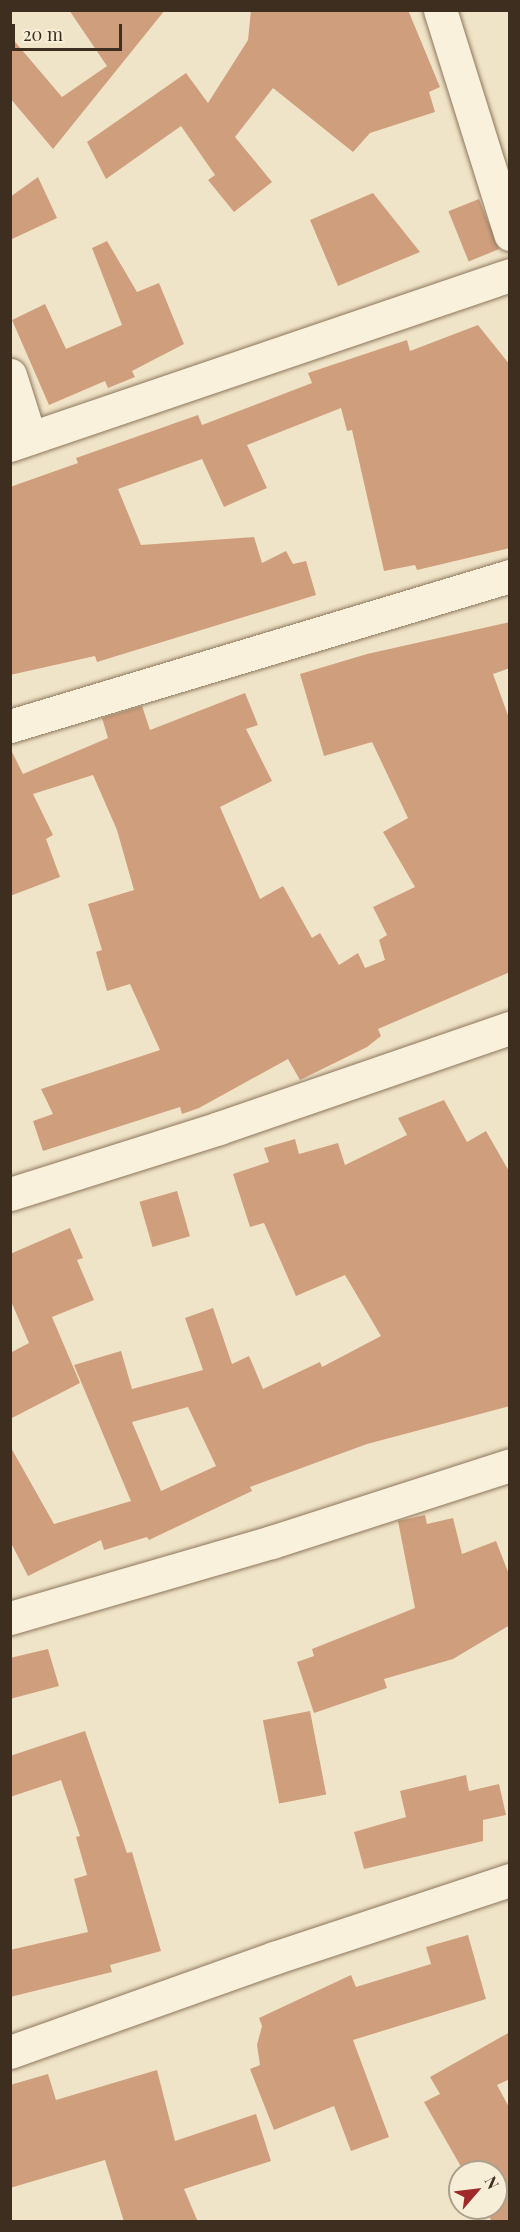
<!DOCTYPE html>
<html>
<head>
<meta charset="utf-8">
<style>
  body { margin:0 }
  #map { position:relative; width:520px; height:2232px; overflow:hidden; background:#f0e4c8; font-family:"Playfair Display",serif }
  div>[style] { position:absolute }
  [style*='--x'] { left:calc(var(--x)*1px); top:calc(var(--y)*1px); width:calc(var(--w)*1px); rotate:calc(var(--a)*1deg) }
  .building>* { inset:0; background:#cf9f7d; transform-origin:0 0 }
  .roads { filter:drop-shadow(0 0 2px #8d765c) drop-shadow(0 0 2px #8d765c) }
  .street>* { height:33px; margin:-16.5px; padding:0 16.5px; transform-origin:16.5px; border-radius:16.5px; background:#faf1dc }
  span { translate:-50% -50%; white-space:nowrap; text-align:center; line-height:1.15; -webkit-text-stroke:6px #f7eed8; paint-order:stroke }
  .frame { position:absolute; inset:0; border:12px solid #3d2e20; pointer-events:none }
  .north { position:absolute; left:448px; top:2160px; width:60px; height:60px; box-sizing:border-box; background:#f7eed8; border:2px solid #ada18e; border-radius:50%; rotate:62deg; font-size:16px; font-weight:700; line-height:24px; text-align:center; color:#3d2e20 }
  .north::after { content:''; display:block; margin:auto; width:21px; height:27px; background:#9e2a2b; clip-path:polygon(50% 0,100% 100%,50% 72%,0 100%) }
  .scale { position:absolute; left:12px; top:24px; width:110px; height:27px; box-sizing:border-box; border:3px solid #3d2e20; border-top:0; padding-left:8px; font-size:18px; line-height:21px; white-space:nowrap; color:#3d2e20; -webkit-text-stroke:4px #f7eed8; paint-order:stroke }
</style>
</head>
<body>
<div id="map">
  <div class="building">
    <i style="clip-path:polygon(69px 10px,165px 10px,53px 149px,10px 98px,10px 36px,62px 97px,107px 66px)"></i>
    <i style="clip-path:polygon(251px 10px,408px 10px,440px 87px,429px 92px,435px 112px,370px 133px,353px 152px,273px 88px,235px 137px,272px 182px,234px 212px,208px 180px,215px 175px,181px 126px,106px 179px,87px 142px,186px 73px,208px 103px,248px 40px)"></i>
    <i style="clip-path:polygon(38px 177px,57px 218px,10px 240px,10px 197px)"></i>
    <i style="clip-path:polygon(373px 193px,420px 252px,338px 286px,310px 220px)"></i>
    <i style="left:479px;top:199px;width:54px;height:33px;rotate:68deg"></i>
    <i style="clip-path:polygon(107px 241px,137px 292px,159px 283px,184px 344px,132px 371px,135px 377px,108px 388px,105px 381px,49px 405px,12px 320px,45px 304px,66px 349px,122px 325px,92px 248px)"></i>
    <i style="clip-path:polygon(478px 325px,510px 365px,510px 548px,417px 570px,415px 565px,384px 571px,352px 430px,347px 431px,341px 408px,247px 445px,267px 488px,224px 507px,202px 459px,118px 489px,141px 545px,254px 537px,262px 563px,286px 551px,293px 564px,306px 561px,316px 595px,97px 662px,95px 656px,10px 675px,10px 487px,78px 463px,76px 458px,198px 415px,202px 425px,312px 383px,308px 373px,407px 340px,410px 351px)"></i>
    <i style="clip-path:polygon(510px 622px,510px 668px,493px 674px,510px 721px,510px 972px,378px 1029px,381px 1036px,367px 1047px,300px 1080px,288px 1059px,199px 1108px,182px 1114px,180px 1107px,43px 1151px,33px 1121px,53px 1114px,41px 1089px,160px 1050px,130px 984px,107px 991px,96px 952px,102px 950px,88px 904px,134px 890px,117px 830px,93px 775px,33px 794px,53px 835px,46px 839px,60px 877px,10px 896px,10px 748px,23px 774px,108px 738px,102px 718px,142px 706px,150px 730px,245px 693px,258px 725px,246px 729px,272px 781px,220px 807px,260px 899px,283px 886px,312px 938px,320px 933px,339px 965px,358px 953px,365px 968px,385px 960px,379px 940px,387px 935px,373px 907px,415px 887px,383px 832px,408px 818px,372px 742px,324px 756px,300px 674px,367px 654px)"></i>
    <i style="clip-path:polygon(evenodd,444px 1100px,467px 1142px,486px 1131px,510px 1173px,510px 1406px,367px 1444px,250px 1487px,252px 1491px,149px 1540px,147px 1537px,104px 1550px,101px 1540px,28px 1576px,10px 1541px,10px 1446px,54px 1524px,131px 1501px,74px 1365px,121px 1351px,132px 1389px,203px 1370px,185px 1318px,213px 1308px,232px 1364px,249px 1356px,263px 1389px,320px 1362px,322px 1367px,381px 1336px,345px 1275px,296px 1296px,264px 1223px,250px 1227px,233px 1174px,269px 1162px,264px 1148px,295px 1139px,299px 1154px,338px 1143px,345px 1165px,407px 1135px,398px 1118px,444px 1100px,188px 1407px,216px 1466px,161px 1491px,132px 1422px,188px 1407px)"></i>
    <i style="left:177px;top:1191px;width:47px;height:39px;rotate:74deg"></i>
    <i style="clip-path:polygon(70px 1228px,83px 1258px,77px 1260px,94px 1300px,52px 1317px,80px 1383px,10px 1419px,10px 1353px,29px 1343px,10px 1299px,10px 1254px)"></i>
    <i style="clip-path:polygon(425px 1515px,427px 1524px,453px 1518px,462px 1554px,496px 1541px,510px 1577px,510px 1625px,453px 1659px,384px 1679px,387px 1688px,314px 1713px,297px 1662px,314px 1656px,312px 1649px,415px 1608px,398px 1521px)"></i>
    <i style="clip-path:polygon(48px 1649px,59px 1686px,10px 1699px,10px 1658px)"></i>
    <i style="left:310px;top:1711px;width:85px;height:48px;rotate:79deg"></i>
    <i style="clip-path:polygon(85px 1731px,127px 1853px,132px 1852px,161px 1951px,110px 1965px,112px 1972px,10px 1997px,10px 1950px,88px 1932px,74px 1879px,87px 1875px,76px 1837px,80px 1836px,61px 1780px,10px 1797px,10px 1756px)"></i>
    <i style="clip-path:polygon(466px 1775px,469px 1791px,499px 1784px,506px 1815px,483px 1820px,483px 1841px,364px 1869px,354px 1832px,406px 1817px,400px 1791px)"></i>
    <i style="clip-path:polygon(468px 1935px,486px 1999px,353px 2040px,389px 2137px,351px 2151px,334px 2106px,274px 2130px,250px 2069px,260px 2065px,257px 2045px,262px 2026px,259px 2018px,351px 1975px,356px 1987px,431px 1964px,426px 1947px)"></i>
    <i style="clip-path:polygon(510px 2032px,510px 2079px,497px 2085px,510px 2109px,510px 2222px,492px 2222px,485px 2208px,496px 2208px,496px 2172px,464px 2172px,424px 2102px,440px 2094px,430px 2077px)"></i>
    <i style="clip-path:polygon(157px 2070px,175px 2141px,256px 2114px,271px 2161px,184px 2189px,198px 2222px,124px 2222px,105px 2160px,10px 2188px,10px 2085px,48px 2074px,56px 2100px)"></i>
  </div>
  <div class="roads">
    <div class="street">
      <i style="--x:440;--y:10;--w:235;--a:72.6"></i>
      <i style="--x:10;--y:375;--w:66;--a:72.4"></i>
      <i style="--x:10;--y:445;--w:528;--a:-18.78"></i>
      <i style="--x:10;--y:726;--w:522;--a:-16.7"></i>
      <i style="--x:10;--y:1194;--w:219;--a:-17.5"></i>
      <i style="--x:219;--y:1128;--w:308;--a:-19"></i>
      <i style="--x:10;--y:1618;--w:273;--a:-16.2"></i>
      <i style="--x:272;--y:1542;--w:250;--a:-17.9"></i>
      <i style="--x:10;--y:2052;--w:280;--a:-19.6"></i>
      <i style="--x:274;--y:1958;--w:249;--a:-18.3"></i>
    </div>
  </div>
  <div class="frame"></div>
  <div class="north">N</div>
  <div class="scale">20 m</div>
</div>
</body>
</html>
